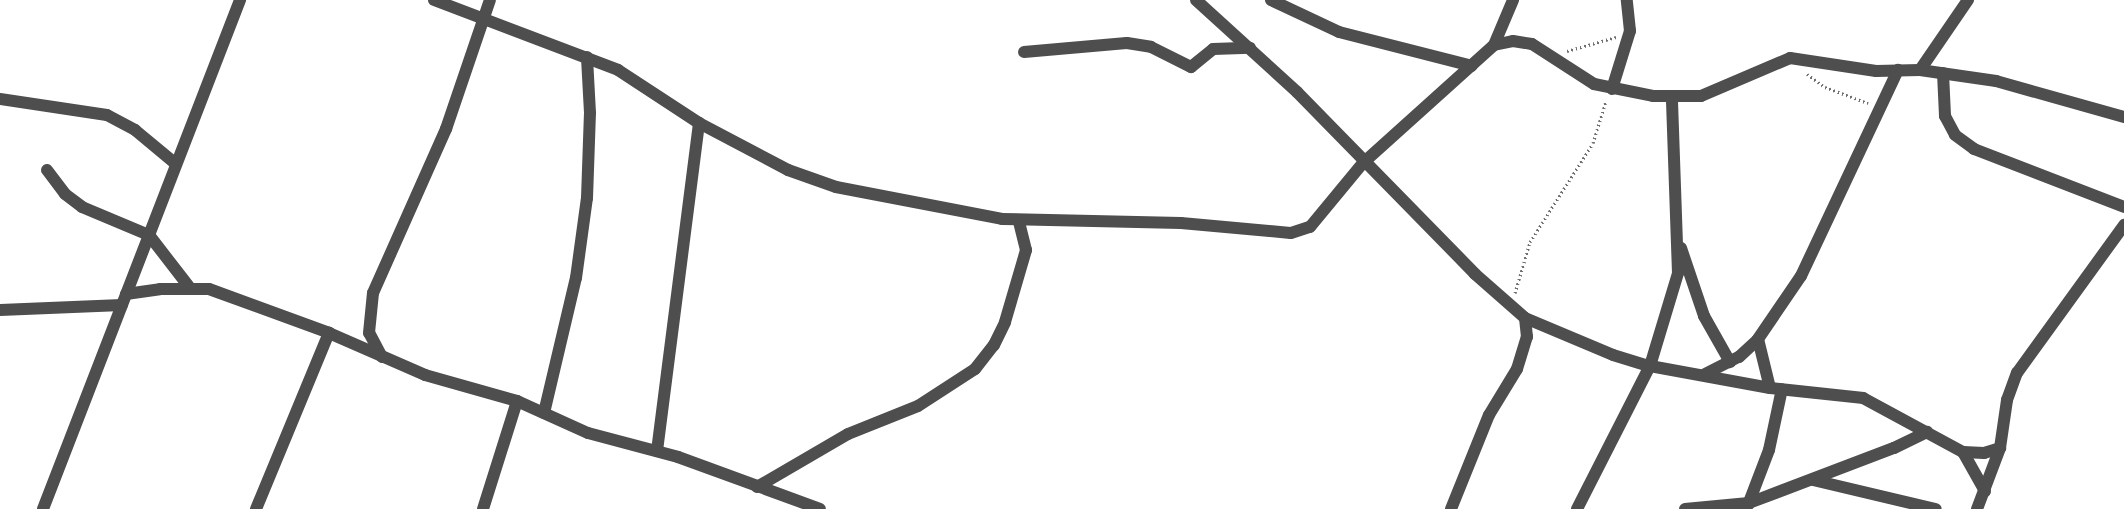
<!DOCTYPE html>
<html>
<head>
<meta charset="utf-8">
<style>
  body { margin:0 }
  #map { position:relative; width:2124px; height:509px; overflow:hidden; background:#fff; font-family:"Exo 2",sans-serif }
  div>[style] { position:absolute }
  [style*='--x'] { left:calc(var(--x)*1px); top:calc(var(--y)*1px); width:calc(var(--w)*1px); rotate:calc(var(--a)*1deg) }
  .path>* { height:3px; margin-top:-1.5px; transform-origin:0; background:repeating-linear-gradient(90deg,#707070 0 1.5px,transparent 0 4.5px) }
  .minor>* { height:12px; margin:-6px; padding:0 6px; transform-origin:6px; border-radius:6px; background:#4e4e4e }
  span { translate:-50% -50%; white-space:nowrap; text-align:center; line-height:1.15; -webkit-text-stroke:4.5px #fff; paint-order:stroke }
</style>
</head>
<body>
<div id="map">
  <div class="path">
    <i style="--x:1567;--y:51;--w:51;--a:-15.9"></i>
    <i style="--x:1807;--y:74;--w:22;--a:36"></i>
    <i style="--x:1825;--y:87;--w:46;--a:20.4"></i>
    <i style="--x:1515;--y:293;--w:53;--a:-73.6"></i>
    <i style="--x:1530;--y:242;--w:117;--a:-57.5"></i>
    <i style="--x:1593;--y:143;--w:44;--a:-72.8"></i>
  </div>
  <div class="minor">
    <i style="--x:434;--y:0;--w:197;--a:20.8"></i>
    <i style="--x:618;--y:70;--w:97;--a:33.2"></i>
    <i style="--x:699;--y:123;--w:101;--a:27.8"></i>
    <i style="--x:788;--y:170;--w:51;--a:19.5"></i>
    <i style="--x:836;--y:187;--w:169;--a:10.9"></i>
    <i style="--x:1002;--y:219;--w:179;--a:1.3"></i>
    <i style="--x:1181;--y:223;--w:110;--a:5.2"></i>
    <i style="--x:1291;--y:233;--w:20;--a:-18"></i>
    <i style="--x:1310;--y:227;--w:83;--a:-50.4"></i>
    <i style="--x:1363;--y:163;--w:176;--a:-42"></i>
    <i style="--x:1494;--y:45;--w:49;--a:-67.1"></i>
    <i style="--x:1196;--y:0;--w:137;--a:42.3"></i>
    <i style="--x:1297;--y:92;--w:255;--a:45.6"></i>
    <i style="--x:1475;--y:274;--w:67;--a:41.3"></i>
    <i style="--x:1525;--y:318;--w:95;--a:22.8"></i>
    <i style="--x:1613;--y:355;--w:39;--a:17"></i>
    <i style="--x:1650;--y:366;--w:122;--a:10.4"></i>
    <i style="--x:1770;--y:388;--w:94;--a:6.1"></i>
    <i style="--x:1863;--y:398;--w:114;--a:28.4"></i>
    <i style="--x:1963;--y:452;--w:21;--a:3"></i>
    <i style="--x:1984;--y:453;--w:17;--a:-17"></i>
    <i style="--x:1271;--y:0;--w:75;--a:25.2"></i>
    <i style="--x:1339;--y:32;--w:137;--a:14.3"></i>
    <i style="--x:1494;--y:45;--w:19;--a:-12"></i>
    <i style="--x:1513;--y:41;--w:19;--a:9"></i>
    <i style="--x:1532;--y:44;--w:74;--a:32.8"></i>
    <i style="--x:1594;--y:84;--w:60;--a:11.5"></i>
    <i style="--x:1653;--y:96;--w:48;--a:0"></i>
    <i style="--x:1701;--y:96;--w:97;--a:-23.1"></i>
    <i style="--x:1790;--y:58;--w:87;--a:8.6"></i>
    <i style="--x:1876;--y:71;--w:44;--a:-1.3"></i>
    <i style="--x:1920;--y:70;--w:77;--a:8.2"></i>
    <i style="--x:1996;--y:81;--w:133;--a:15.7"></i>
    <i style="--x:1024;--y:52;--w:103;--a:-5"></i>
    <i style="--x:1127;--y:43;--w:24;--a:9"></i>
    <i style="--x:1151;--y:47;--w:45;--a:26.6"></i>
    <i style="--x:1191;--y:67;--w:28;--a:-39"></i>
    <i style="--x:1213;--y:49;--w:37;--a:-2"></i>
    <i style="--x:1920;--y:70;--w:85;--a:-55.6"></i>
    <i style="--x:1943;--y:73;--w:43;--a:87.3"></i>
    <i style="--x:1945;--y:116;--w:21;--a:62"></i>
    <i style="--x:1955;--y:135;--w:24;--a:36"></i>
    <i style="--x:1974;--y:149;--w:161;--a:21.1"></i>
    <i style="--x:1612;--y:89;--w:61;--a:-72.8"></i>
    <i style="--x:1630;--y:31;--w:31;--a:-96"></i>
    <i style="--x:0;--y:99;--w:108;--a:8.5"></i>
    <i style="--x:107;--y:115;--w:32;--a:28"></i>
    <i style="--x:135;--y:130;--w:53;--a:39.7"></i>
    <i style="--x:47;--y:170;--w:30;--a:53"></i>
    <i style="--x:65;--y:194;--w:21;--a:37"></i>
    <i style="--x:82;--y:207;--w:73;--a:22.7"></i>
    <i style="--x:149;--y:235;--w:67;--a:52.3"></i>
    <i style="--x:1681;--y:248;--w:72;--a:71.3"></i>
    <i style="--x:1704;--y:316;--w:53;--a:60.5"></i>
    <i style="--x:126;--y:294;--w:34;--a:-8"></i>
    <i style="--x:160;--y:289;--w:49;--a:0"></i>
    <i style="--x:209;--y:289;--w:128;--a:20.1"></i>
    <i style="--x:329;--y:333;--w:105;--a:23.6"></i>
    <i style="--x:425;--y:375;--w:96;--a:15.8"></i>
    <i style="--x:517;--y:401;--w:78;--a:24.3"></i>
    <i style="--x:588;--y:433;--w:93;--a:14.9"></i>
    <i style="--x:678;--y:457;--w:151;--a:20.1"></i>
    <i style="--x:0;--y:310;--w:122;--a:-2.3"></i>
    <i style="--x:1758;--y:339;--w:50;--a:76.2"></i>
    <i style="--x:382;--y:357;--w:27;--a:-118"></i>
    <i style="--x:369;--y:333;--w:40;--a:-84.3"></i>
    <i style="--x:373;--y:293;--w:180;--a:-66"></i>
    <i style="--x:446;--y:129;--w:136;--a:-71.2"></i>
    <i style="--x:1705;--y:374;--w:38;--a:-27"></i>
    <i style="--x:1739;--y:357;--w:26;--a:-43"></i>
    <i style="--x:1758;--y:339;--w:76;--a:-55.7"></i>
    <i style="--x:1801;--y:276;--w:228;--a:-64.8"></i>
    <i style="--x:544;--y:413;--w:139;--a:-76.7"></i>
    <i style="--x:576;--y:278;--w:81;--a:-82.2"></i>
    <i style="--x:587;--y:198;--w:85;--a:-88"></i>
    <i style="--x:590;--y:113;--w:56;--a:-93.1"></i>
    <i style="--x:657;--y:451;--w:331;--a:-82.7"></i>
    <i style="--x:1963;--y:452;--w:45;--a:60.6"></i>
    <i style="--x:1813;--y:480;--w:126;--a:13.3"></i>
    <i style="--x:757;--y:487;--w:105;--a:-30.2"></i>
    <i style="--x:848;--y:434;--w:75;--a:-21.8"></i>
    <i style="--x:918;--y:406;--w:68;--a:-33"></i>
    <i style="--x:975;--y:369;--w:31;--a:-52"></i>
    <i style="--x:994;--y:345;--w:25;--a:-64"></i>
    <i style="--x:1005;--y:322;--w:75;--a:-73.7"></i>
    <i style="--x:1026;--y:250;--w:30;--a:-104"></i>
    <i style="--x:1748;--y:505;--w:59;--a:-69.1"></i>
    <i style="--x:1769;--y:450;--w:62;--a:-78"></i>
    <i style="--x:43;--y:509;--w:546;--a:-68.84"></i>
    <i style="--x:256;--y:509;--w:191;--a:-67.5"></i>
    <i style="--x:483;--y:509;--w:113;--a:-72.5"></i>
    <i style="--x:1451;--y:509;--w:101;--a:-68"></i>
    <i style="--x:1489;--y:415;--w:54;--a:-58.7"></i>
    <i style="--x:1517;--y:369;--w:34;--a:-73"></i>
    <i style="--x:1527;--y:337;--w:19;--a:-96"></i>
    <i style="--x:1577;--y:509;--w:161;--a:-63"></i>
    <i style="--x:1650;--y:366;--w:97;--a:-73.2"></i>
    <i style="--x:1678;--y:273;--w:175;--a:-92"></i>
    <i style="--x:1685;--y:509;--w:64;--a:-5.4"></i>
    <i style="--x:1749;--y:503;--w:155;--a:-20.8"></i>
    <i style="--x:1894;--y:448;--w:37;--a:-26"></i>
    <i style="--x:1977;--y:509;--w:65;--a:-69.3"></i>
    <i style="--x:2000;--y:448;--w:49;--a:-81.7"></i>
    <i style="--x:2007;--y:400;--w:29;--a:-70"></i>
    <i style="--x:2017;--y:373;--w:183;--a:-54.1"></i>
  </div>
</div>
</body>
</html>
